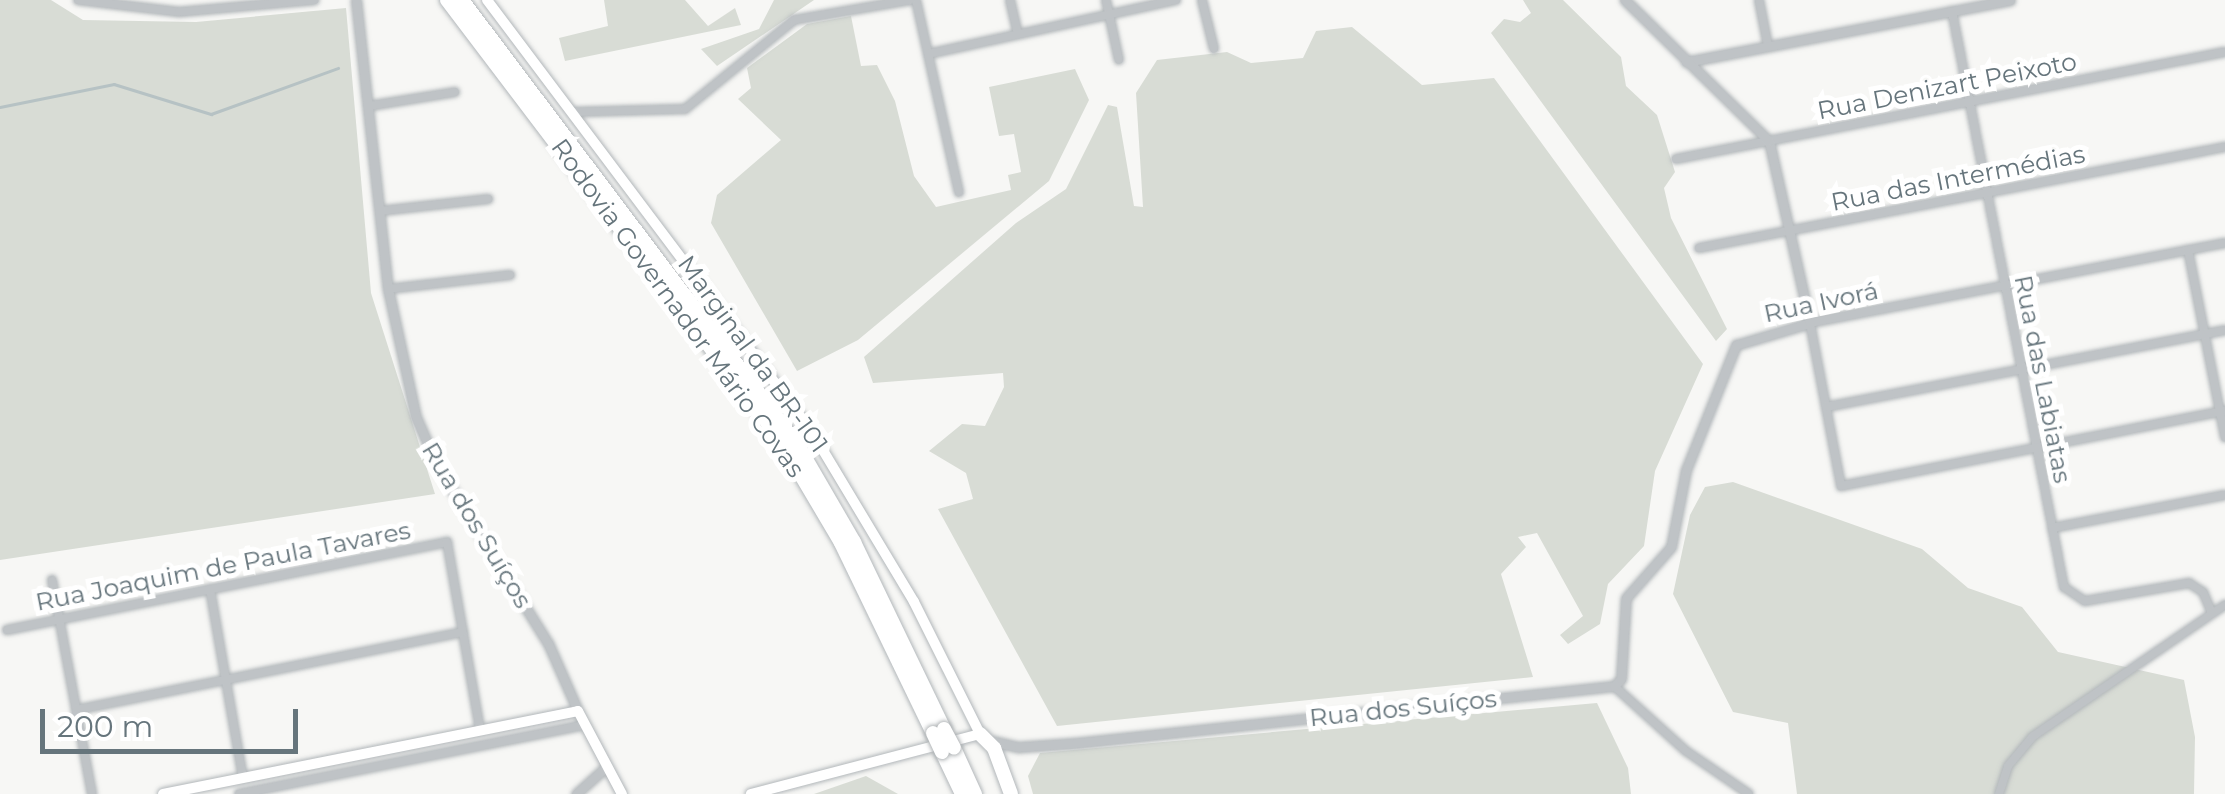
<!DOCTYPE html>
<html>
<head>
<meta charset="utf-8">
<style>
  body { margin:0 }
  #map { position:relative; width:2225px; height:794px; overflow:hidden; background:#f7f7f5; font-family:Montserrat,sans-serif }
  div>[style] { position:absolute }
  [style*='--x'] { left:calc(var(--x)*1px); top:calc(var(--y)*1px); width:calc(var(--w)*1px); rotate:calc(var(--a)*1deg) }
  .green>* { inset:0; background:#d8dcd5 }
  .stream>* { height:2.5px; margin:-1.25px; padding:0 1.25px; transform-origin:1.25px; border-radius:1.25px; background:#b6c2c4 }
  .roads { filter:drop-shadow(0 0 2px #b2b7ba) drop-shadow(0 0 2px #b2b7ba) }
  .minor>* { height:8px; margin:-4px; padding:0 4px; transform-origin:4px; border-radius:4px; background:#bfc3c6 }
  .tertiary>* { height:9px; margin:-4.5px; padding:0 4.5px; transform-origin:4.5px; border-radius:4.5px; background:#bfc3c6 }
  .secondary>* { height:10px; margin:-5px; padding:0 5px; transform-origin:5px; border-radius:5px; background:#fff }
  .motorway>* { height:14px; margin:-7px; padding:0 7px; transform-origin:7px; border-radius:7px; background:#fff }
  .bridges { filter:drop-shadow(0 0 2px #b1b5b7) drop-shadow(0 0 2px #b1b5b7) }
  .motorway-bridge>* { height:14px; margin:-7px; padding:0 7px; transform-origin:7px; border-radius:7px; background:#fff }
  span { translate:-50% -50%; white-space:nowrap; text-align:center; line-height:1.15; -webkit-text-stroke:10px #fff; paint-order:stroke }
  .street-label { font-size:25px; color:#66757c }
  .scale { position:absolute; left:40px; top:709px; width:258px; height:45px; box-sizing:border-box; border:5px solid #66757c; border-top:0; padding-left:12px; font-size:30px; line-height:35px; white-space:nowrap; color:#66757c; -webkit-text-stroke:8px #fff; paint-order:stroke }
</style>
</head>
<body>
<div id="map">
  <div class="green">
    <i style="clip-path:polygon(0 0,51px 0,83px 20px,196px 22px,346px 8px,371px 293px,435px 494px,0 560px)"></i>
    <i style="clip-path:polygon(604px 0,685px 0,708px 26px,735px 8px,741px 25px,565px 61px,559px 38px,608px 26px)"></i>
    <i style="clip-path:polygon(774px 0,814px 0,717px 66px,701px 49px,759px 29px)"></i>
    <i style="clip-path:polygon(1523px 0,1563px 0,1621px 57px,1626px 86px,1657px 115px,1675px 172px,1664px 188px,1671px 218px,1727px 329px,1716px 341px,1491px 33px,1504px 19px,1520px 22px,1531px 13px)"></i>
    <i style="clip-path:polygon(851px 16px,861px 66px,877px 65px,895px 101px,914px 176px,936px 207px,1011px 190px,1008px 175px,1021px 172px,1014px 134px,999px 136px,989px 87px,1075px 69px,1089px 100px,1049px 181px,858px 340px,797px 371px,711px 223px,717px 195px,781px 140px,738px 99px,751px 88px,747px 68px,807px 24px)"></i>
    <i style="clip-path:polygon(1352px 27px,1422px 85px,1494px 78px,1703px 364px,1655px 471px,1644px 546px,1608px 584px,1600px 624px,1568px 644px,1560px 635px,1583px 616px,1537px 533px,1518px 537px,1526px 547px,1501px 574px,1533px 677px,1057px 726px,938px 509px,973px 499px,966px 473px,929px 451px,962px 424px,985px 426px,1004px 387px,1003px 373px,873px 383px,864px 357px,1016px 223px,1066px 189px,1108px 105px,1117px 107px,1134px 206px,1143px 207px,1136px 93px,1157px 60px,1227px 52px,1251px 63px,1303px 58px,1316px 31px)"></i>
    <i style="clip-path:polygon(1733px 482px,1922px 549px,1968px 588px,2022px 607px,2058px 652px,2184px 680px,2195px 737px,2194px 794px,1797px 794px,1788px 723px,1733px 712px,1673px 594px,1690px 515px,1705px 487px)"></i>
    <i style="clip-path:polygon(1597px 703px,1628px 768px,1631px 794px,1033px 794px,1028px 776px,1040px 753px)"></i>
    <i style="clip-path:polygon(866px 776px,898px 794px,814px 794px)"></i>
  </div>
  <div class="stream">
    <i style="--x:0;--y:107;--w:116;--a:-11.4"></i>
    <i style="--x:114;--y:84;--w:102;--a:17.2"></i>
    <i style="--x:211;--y:114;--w:135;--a:-19.9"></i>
  </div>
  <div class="roads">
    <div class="minor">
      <i style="--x:78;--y:0;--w:102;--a:6.8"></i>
      <i style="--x:179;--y:12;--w:136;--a:-5.1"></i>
      <i style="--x:916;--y:0;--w:197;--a:77.4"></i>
      <i style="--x:1010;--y:0;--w:32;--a:77"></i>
      <i style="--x:1106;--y:0;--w:61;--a:77.8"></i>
      <i style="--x:1202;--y:0;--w:50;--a:76.2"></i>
      <i style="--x:1759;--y:0;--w:47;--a:78.9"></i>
      <i style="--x:1952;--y:11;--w:587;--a:79"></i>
      <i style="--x:2064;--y:587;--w:25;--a:34"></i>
      <i style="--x:2085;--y:601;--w:106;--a:-9.8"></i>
      <i style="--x:2189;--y:583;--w:17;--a:33"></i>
      <i style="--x:2203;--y:592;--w:21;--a:67"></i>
      <i style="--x:928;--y:54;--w:254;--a:-12.3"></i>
      <i style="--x:369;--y:106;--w:87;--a:-9.2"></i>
      <i style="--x:574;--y:112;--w:111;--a:-1.5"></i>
      <i style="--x:685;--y:109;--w:141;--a:-39.2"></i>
      <i style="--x:794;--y:20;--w:118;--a:-9.8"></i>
      <i style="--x:1676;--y:159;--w:559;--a:-11.03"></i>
      <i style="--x:380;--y:211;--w:109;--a:-6.3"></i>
      <i style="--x:2225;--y:243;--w:423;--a:169.1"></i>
      <i style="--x:1810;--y:323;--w:166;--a:79.2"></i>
      <i style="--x:1841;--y:486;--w:391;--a:-11.1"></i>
      <i style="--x:1699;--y:248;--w:536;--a:-10.87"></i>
      <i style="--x:2188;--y:250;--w:191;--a:78.8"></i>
      <i style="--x:388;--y:289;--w:123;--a:-6.5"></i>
      <i style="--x:1826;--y:407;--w:406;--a:-10.9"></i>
      <i style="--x:2052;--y:528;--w:176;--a:-10.8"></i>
      <i style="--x:52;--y:580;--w:218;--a:79.4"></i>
      <i style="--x:210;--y:589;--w:192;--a:80.1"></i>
      <i style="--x:7;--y:630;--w:449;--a:-11.3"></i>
      <i style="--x:447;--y:542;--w:191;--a:80"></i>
      <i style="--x:1614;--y:686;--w:97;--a:42.1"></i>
      <i style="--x:1686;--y:751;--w:76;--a:34.3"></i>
      <i style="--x:76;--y:710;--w:395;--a:-11.4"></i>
      <i style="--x:239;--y:794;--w:352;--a:-11.3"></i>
      <i style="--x:1999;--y:794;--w:29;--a:-72"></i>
      <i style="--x:2008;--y:766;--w:38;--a:-50"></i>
      <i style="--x:2032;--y:737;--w:234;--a:-34.4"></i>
    </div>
    <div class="tertiary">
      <i style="--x:356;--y:0;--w:291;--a:83.7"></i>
      <i style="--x:388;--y:289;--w:131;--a:77.7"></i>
      <i style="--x:416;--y:417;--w:52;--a:66.4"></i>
      <i style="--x:437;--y:465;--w:210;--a:58.1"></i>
      <i style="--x:548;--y:643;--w:74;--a:66.2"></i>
      <i style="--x:1686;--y:62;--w:330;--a:-10.8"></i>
      <i style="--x:992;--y:741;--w:28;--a:13"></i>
      <i style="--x:1019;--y:747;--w:57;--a:-4"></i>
      <i style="--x:1076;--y:743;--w:541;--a:-6.05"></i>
      <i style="--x:1614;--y:686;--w:10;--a:-45"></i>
      <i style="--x:1621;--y:679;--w:81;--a:-86.5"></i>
      <i style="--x:1626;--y:598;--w:68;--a:-48.6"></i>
      <i style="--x:1671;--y:547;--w:78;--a:-79"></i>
      <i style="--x:1686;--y:470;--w:135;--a:-68.2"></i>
      <i style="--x:1736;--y:345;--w:77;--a:-16.6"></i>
      <i style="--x:1810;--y:323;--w:187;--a:-102.7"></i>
      <i style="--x:1769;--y:141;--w:202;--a:-135.6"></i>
      <i style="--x:576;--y:794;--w:39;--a:-42"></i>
    </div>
    <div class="secondary">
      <i style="--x:487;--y:0;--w:541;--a:53.05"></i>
      <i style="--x:812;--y:432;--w:198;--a:59"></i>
      <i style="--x:914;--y:602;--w:148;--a:63.4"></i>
      <i style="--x:980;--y:734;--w:237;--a:165.3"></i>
      <i style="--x:163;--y:794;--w:423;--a:-11.3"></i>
      <i style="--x:578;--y:711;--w:94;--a:62.1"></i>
    </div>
    <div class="motorway">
      <i style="--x:447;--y:0;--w:550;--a:52.84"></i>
      <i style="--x:779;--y:438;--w:122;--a:59.4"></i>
      <i style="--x:841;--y:543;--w:211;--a:64.2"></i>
      <i style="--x:462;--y:0;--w:560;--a:52.99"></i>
      <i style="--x:799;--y:447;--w:110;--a:59.9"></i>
      <i style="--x:854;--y:542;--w:208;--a:64.3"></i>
      <i style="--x:980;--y:734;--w:20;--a:45"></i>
      <i style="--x:994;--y:748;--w:49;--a:69.7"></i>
      <i style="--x:954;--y:748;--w:51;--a:65.5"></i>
      <i style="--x:942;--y:752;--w:47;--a:64.5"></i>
    </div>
  </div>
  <div class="bridges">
    <div class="motorway-bridge">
      <i style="--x:944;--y:729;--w:21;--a:62"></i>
      <i style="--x:933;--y:733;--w:21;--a:65"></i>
    </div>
  </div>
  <div class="street-label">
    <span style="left:1947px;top:86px;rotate:-11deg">Rua Denizart Peixoto</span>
    <span style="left:1958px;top:178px;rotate:-11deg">Rua das Intermédias</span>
    <span style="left:1821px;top:302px;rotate:-12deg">Rua Ivorá</span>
    <span style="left:678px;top:308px;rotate:54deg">Rodovia Governador Mário Covas</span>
    <span style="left:753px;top:354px;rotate:54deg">Marginal da BR-101</span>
    <span style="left:2043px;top:379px;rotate:79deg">Rua das Labiatas</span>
    <span style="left:477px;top:525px;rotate:59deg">Rua dos Suíços</span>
    <span style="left:223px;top:566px;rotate:-11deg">Rua Joaquim de Paula Tavares</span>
    <span style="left:1403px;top:708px;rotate:-6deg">Rua dos Suíços</span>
  </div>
  <div class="scale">200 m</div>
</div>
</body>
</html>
